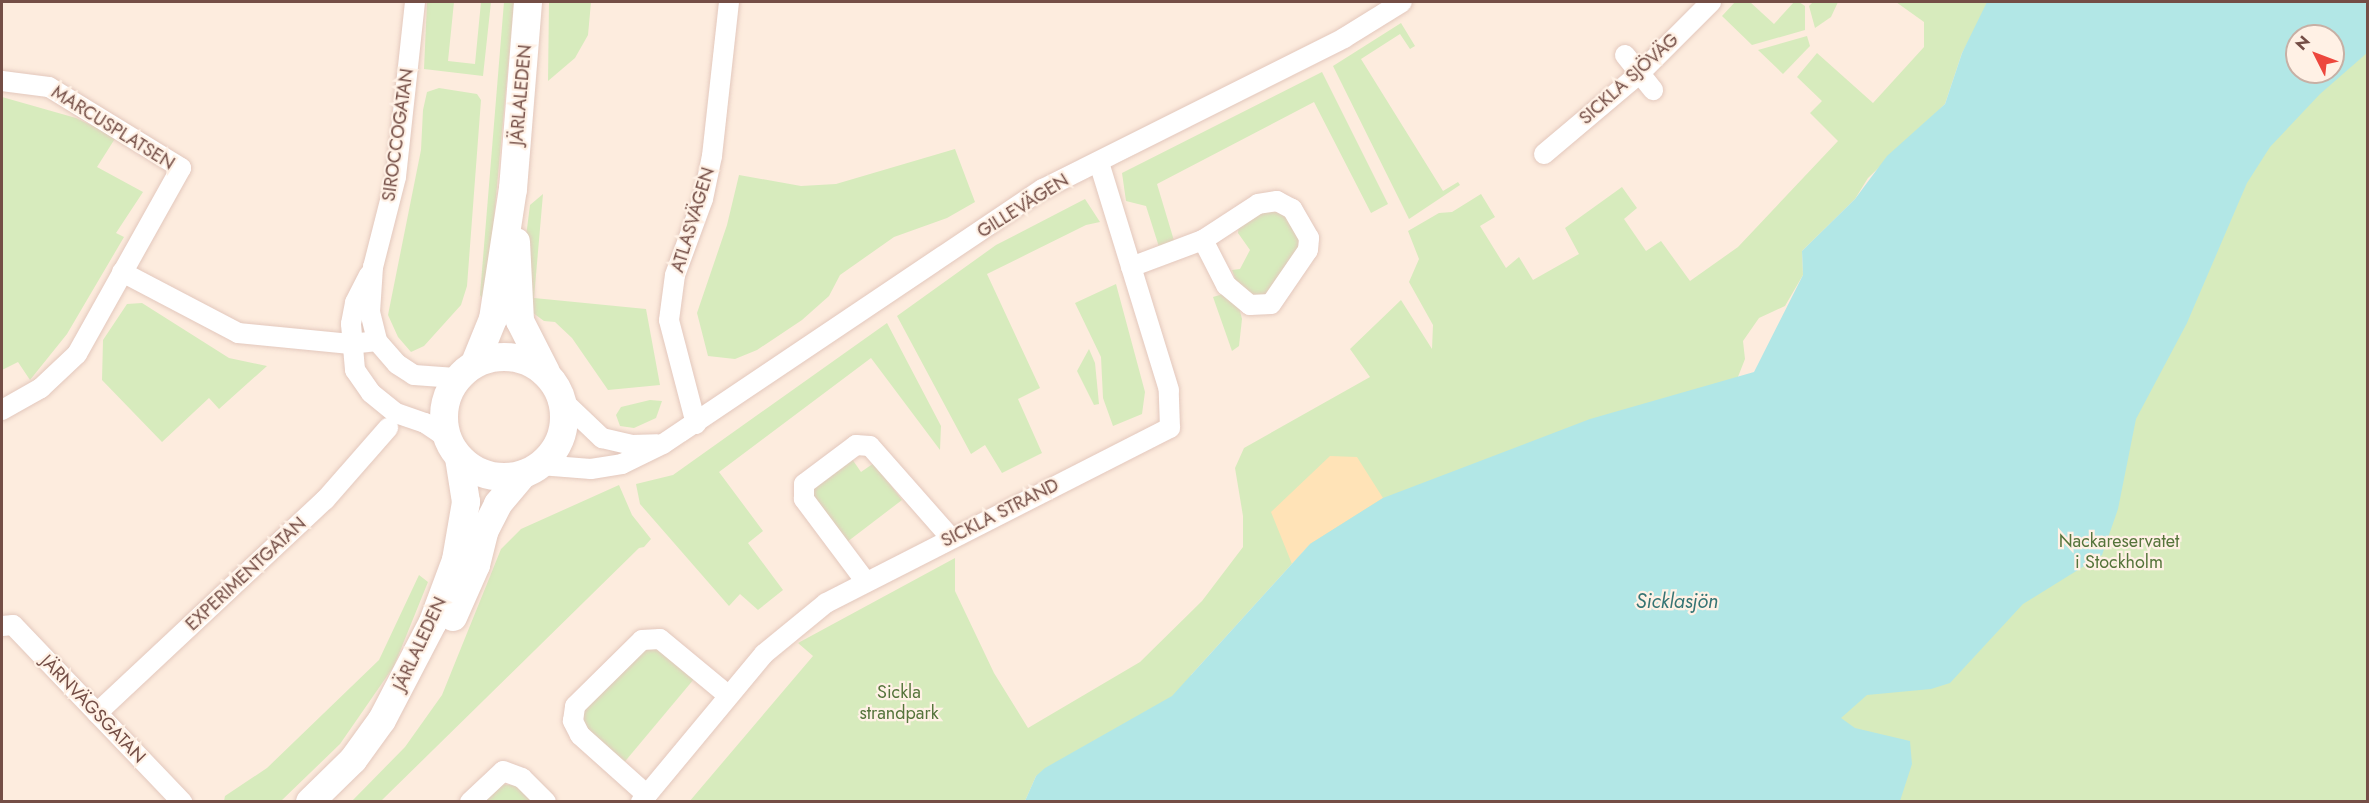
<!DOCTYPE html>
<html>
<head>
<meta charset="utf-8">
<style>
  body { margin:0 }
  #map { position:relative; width:2369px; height:803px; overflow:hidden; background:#fdecde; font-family:Jost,sans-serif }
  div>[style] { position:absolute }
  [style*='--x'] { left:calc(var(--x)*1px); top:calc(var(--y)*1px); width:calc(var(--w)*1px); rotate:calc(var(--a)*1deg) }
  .green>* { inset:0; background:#d7ebbd }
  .sand>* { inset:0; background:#ffe3b7 }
  .water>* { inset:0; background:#b2e7e6 }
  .roads { filter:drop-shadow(0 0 2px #e3c8bd) drop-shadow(0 0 2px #e3c8bd) }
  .minor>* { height:20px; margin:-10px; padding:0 10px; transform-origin:10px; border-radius:10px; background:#fff }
  .secondary>* { height:28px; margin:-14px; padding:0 14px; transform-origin:14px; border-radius:14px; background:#fff }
  .secondary>.ring { margin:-14px; padding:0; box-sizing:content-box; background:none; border:28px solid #fff; border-radius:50% }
  span { translate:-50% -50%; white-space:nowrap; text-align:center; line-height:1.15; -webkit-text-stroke:4.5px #fff1e5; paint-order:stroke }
  .street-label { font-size:18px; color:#744e46 }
  .park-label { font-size:18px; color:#55743b }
  .water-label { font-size:20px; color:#367474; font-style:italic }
  .frame { position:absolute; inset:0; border:3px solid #744e46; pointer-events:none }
  .north { position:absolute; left:2285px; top:24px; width:60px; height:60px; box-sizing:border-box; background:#fff1e5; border:2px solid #c7b0a5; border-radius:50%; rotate:312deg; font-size:16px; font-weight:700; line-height:24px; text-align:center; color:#744e46 }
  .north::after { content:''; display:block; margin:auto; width:21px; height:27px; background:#ed473d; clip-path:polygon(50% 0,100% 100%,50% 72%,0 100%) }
</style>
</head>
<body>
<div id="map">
  <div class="green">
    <i style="clip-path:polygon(427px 2px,454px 2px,448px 61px,475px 64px,481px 2px,491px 2px,483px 76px,424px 69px)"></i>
    <i style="clip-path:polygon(504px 2px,514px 2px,486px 305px,480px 295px)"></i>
    <i style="clip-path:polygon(549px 2px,591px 2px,588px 35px,575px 58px,548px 81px)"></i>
    <i style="clip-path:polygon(1735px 2px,1750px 2px,1774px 24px,1794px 2px,1799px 2px,1805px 6px,1805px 30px,1752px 45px,1722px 16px)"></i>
    <i style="clip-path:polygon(1813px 2px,1838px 2px,1831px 17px,1815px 28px,1809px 6px)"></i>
    <i style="clip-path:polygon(1896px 2px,1987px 2px,1988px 5px,1962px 53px,1945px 104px,1868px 178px,1855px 199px,1802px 251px,1803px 275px,1785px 306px,1759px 318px,1743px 341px,1745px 359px,1734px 387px,1310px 544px,1191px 675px,1244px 667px,1036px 776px,1025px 801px,689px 802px,813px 656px,798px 643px,955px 558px,955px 591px,994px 673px,1028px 728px,1140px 662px,1202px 601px,1243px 547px,1243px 516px,1235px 468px,1244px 448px,1370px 377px,1350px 349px,1401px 300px,1432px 349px,1433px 325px,1409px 282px,1419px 259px,1408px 231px,1439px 213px,1452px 212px,1481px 194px,1495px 217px,1480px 226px,1506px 268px,1519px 257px,1533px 280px,1579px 254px,1565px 228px,1622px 187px,1637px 208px,1624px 219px,1646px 251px,1661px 241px,1690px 281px,1738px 247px,1838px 141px,1810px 113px,1822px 101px,1797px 77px,1817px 53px,1873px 103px,1924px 47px,1924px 22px)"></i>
    <i style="clip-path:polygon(evenodd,2192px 2px,2367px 2px,2367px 801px,1383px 802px,2192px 2px,2297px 36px,2333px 36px,2333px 72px,2297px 72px,2297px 36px)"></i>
    <i style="clip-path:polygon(1401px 23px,1415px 46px,1410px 49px,1400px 34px,1361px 59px,1443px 191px,1458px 182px,1460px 185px,1409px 219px,1333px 66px)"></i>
    <i style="clip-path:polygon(1807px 36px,1810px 46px,1783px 74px,1758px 50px)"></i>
    <i style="clip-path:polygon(1322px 72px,1388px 204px,1371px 213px,1314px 102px,1157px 184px,1175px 244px,1160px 250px,1146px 206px,1126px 201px,1122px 173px)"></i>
    <i style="clip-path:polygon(439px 88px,477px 94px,481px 100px,467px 286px,461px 305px,424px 346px,411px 352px,398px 337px,388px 315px,421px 150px,423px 110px,427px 92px)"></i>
    <i style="clip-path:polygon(2px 97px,76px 118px,116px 137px,97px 167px,143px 192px,116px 233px,124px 237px,67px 334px,30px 380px,18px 362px,2px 370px)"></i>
    <i style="clip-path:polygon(955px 149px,975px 202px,947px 218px,894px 237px,840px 275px,829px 296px,802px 320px,757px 350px,735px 359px,708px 356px,697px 313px,727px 225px,739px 175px,801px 186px,836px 184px)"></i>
    <i style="clip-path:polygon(543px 194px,534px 298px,646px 309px,660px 385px,608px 390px,572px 338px,555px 322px,544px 321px,529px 310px,523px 260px,530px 205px)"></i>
    <i style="clip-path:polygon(1085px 199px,1100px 222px,1086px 225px,987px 274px,1040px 388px,1018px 399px,1042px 453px,1002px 473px,985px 445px,971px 454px,897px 316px,996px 245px)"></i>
    <i style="clip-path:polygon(1267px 210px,1285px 214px,1299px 240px,1299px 251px,1267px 297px,1257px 298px,1236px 281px,1232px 270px,1240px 269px,1250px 250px,1238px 233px,1239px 224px)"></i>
    <i style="clip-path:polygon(1116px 284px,1145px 392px,1142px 414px,1113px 426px,1103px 398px,1101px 357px,1075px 303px)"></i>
    <i style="clip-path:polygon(1226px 293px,1239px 307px,1242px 319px,1239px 346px,1232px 351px,1213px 297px)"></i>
    <i style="clip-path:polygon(142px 303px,229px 358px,267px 366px,219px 409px,209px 398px,162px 442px,102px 380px,103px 340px,127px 304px)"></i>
    <i style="clip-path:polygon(887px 323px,941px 426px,940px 450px,871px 358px,719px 472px,763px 531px,748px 543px,783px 590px,758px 610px,740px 594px,729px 606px,640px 504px,636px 484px,673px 475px)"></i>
    <i style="clip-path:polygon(1089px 349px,1095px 363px,1099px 404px,1094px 405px,1077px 371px)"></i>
    <i style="clip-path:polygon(650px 400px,662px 401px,656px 418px,634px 428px,620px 426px,616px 415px,621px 407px)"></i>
    <i style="clip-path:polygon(852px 459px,861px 472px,874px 463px,902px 500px,847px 542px,809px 492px)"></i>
    <i style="clip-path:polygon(619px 485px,632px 515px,651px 539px,644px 547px,639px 548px,381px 801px,352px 801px,405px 747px,442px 695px,501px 549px,521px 529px)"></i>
    <i style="clip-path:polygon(419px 575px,428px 582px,394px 666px,340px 744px,281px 801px,224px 801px,225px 796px,267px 768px,379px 660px)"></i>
    <i style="clip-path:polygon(656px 647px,694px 679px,622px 765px,584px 727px,583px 710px,641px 649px)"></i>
    <i style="clip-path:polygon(501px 784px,518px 786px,536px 802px,479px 802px)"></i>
  </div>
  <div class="sand">
    <i style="clip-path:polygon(1330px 456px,1357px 457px,1383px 498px,1310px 544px,1292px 564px,1271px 512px)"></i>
  </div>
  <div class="water">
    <i style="clip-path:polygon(evenodd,1987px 2px,2367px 2px,2367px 53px,2320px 94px,2270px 147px,2247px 183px,2187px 323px,2136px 419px,2118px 509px,2102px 555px,2023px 604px,1950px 683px,1931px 689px,1867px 695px,1841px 718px,1855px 728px,1910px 741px,1912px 764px,1900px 801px,1025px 801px,1036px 776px,1045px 768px,1172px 696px,1310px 544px,1383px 498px,1590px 419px,1754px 372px,1803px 275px,1802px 251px,1855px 199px,1887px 156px,1945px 104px,1962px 53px,1987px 2px,2297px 36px,2333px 36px,2333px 72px,2297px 72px,2297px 36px)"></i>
  </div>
  <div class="roads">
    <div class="minor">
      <i style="--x:415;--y:2;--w:176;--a:96.2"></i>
      <i style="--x:396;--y:177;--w:93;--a:104.3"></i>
      <i style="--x:373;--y:267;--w:45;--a:93.8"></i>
      <i style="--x:370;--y:312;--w:30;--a:76"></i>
      <i style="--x:377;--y:341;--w:30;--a:49"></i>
      <i style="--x:397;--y:364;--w:20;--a:33"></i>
      <i style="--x:414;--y:375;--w:42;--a:4.1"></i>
      <i style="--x:1625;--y:55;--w:45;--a:51.3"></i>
      <i style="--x:2;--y:81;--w:47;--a:7.3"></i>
      <i style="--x:49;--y:87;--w:155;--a:31.5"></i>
      <i style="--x:181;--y:168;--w:213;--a:119.2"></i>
      <i style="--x:77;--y:354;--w:50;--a:136.6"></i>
      <i style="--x:41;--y:388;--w:45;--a:150.6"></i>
      <i style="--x:1544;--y:154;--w:124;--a:-40.1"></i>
      <i style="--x:1639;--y:74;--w:102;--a:-45"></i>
      <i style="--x:1131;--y:267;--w:77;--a:-20.6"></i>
      <i style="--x:1203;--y:240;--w:51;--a:62.9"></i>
      <i style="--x:1226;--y:285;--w:31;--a:40"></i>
      <i style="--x:1250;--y:305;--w:21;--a:-3"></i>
      <i style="--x:1271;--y:304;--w:65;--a:-55.6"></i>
      <i style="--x:1308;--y:250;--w:12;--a:-85"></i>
      <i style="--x:1309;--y:238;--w:34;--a:-120"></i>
      <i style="--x:1292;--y:209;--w:17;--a:-152"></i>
      <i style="--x:1277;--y:201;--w:19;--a:171"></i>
      <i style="--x:1258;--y:204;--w:66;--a:146.8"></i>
      <i style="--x:122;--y:272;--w:131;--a:27.7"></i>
      <i style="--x:238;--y:333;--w:113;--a:5.6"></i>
      <i style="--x:350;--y:344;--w:27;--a:-6"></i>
      <i style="--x:369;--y:275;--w:31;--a:117"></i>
      <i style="--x:355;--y:303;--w:21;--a:101"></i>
      <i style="--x:351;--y:324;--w:46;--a:85"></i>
      <i style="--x:355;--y:370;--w:28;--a:55"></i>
      <i style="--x:371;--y:393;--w:32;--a:39"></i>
      <i style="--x:396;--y:413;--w:31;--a:19"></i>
      <i style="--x:425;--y:423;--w:25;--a:34"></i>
      <i style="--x:563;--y:401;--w:54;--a:43.5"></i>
      <i style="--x:602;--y:438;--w:31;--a:13"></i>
      <i style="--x:632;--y:445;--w:25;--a:-2"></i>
      <i style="--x:696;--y:424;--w:107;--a:-104.6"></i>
      <i style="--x:669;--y:320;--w:45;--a:-82.4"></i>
      <i style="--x:675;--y:275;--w:81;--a:-69.8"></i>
      <i style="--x:703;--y:199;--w:44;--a:-78.2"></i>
      <i style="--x:712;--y:156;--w:155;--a:-83.7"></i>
      <i style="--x:540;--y:465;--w:51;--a:4.5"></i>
      <i style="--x:591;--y:469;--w:31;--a:-9"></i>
      <i style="--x:622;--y:464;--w:46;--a:-26"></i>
      <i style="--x:663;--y:444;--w:458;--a:-33.9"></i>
      <i style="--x:1043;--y:189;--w:337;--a:-26.6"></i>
      <i style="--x:1344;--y:38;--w:68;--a:-31.8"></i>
      <i style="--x:866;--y:582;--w:104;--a:-126.8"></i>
      <i style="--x:804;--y:499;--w:15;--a:-90"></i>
      <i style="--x:804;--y:484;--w:65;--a:-36.9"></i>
      <i style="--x:856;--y:445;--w:14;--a:4"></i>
      <i style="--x:870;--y:446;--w:123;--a:48.6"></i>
      <i style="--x:2;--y:626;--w:11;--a:-5"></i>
      <i style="--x:13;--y:625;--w:245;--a:46.3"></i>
      <i style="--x:97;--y:713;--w:312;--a:-43.1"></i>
      <i style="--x:325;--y:500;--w:96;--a:-48.8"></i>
      <i style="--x:647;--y:795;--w:90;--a:-138.2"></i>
      <i style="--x:580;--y:735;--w:16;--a:-117"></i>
      <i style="--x:573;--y:721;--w:15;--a:-82"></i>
      <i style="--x:575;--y:706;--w:94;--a:-44.6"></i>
      <i style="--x:642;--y:640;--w:18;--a:-3"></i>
      <i style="--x:660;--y:639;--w:89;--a:39.6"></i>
      <i style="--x:470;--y:802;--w:45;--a:-43.2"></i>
      <i style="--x:503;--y:771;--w:20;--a:20"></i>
      <i style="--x:522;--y:778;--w:34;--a:45"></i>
      <i style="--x:641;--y:802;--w:192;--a:-50.3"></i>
      <i style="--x:764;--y:654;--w:80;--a:-39.4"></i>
      <i style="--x:826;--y:603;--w:386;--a:-27"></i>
      <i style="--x:1170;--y:428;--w:38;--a:-92"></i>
      <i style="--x:1169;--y:390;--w:239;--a:-107.1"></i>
    </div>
    <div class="secondary">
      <i style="--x:516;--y:242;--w:79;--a:87.1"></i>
      <i style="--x:520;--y:321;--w:57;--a:63"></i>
      <i class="ring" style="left:444px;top:357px;width:92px;height:92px"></i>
      <i style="--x:475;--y:363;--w:48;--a:-67.8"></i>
      <i style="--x:493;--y:319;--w:132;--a:-81.3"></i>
      <i style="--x:513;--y:189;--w:188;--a:-85.4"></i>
      <i style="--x:453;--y:617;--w:57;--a:-66.1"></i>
      <i style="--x:476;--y:565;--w:36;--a:-76"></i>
      <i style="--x:485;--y:530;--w:29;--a:-63"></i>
      <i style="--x:498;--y:504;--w:38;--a:-50"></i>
      <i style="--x:310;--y:802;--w:60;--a:-44.3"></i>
      <i style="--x:353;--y:760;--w:49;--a:-54.1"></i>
      <i style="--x:382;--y:720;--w:110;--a:-62.5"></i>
      <i style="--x:433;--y:622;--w:66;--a:-69.6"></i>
      <i style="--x:456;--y:560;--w:59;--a:-80.2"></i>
      <i style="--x:466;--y:502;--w:45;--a:-99"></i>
    </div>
  </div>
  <div class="street-label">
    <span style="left:1629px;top:79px;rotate:-42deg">SICKLA SJÖVÄG</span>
    <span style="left:521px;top:95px;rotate:-85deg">JÄRLALEDEN</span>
    <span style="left:113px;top:128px;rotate:32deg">MARCUSPLATSEN</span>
    <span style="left:398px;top:135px;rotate:-82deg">SIROCCOGATAN</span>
    <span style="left:1023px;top:206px;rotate:-32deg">GILLEVÄGEN</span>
    <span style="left:693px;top:220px;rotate:-73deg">ATLASVÄGEN</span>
    <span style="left:1000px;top:513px;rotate:-27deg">SICKLA STRAND</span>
    <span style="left:246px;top:574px;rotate:-43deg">EXPERIMENTGATAN</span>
    <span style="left:420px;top:644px;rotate:-65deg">JÄRLALEDEN</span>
    <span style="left:93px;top:709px;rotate:46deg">JÄRNVÄGSGATAN</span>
  </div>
  <div class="park-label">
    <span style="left:2119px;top:552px">Nackareservatet<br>i Stockholm</span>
    <span style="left:899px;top:703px">Sickla<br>strandpark</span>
  </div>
  <div class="water-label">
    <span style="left:1677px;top:601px">Sicklasjön</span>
  </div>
  <div class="frame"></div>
  <div class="north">N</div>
</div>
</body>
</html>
